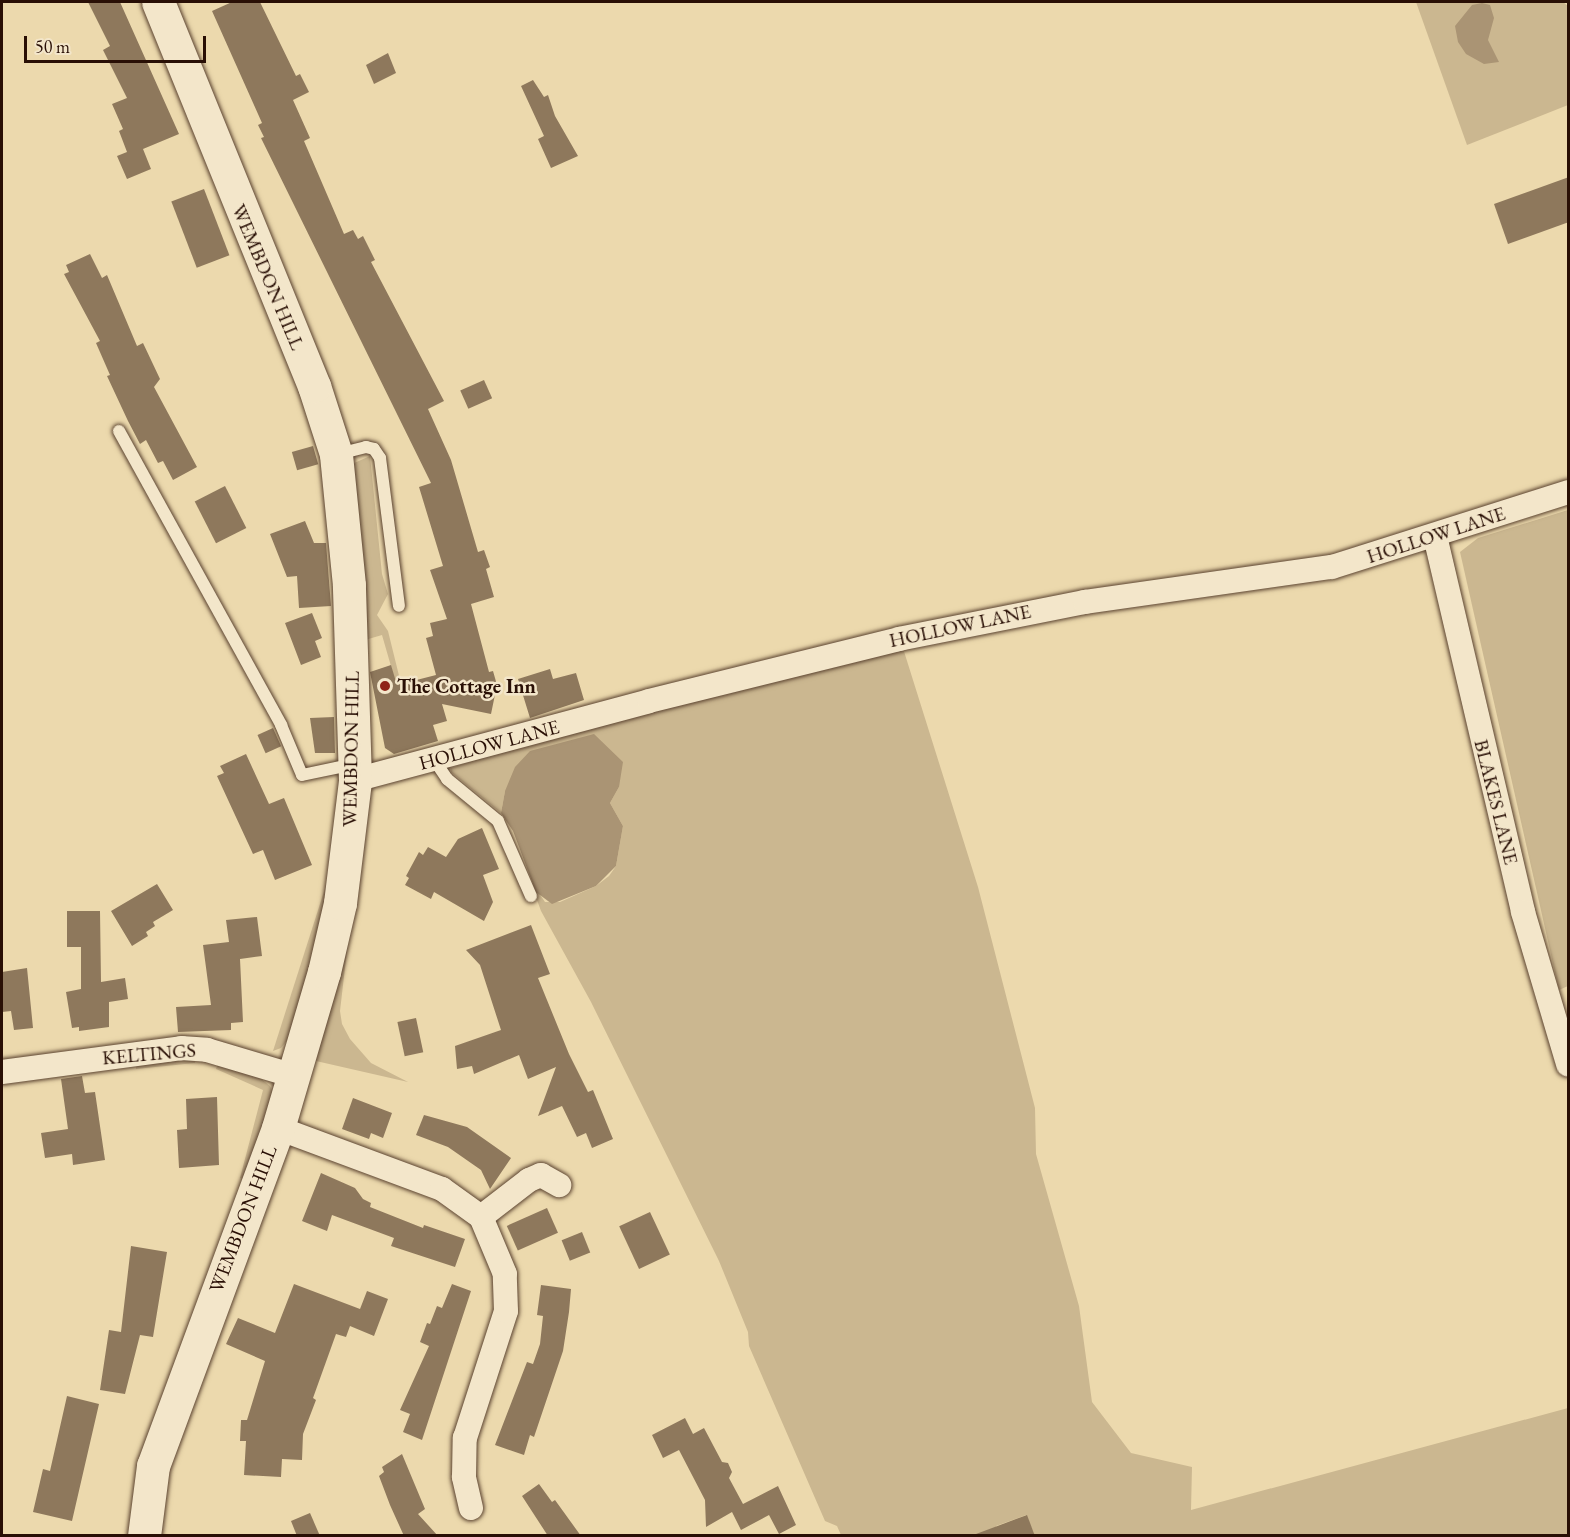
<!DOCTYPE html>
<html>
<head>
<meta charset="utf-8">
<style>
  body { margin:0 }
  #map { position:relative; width:1570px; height:1537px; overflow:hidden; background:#ecd9ad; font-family:"EB Garamond",serif }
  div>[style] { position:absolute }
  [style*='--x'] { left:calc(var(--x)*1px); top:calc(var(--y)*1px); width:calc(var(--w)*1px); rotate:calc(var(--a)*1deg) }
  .green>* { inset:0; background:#cbb790 }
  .water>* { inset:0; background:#aa9474 }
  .building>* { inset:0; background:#8e785c; transform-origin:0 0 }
  .roads { filter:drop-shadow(0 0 2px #5a422f) drop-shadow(0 0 2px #5a422f) }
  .lane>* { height:12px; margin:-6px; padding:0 6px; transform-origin:6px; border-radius:6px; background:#f3e6ca }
  .street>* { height:24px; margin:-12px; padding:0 12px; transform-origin:12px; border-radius:12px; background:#f3e6ca }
  .secondary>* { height:33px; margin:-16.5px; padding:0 16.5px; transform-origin:16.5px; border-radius:16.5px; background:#f3e6ca }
  .dots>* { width:16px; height:16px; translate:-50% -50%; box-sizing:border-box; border:3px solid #f3e6ca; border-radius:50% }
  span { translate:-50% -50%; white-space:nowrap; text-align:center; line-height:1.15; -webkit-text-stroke:5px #f3e6ca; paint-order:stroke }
  .street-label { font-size:20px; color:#290f05 }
  .poi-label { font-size:20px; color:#290f05; font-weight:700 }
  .left { translate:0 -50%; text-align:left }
  .frame { position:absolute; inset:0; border:3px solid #290f05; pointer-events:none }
  .scale { position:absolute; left:24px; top:36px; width:182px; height:27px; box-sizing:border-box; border:3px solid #290f05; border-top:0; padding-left:8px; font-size:18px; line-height:21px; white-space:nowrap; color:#290f05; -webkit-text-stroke:4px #f3e6ca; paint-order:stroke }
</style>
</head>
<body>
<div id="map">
  <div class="green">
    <i style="clip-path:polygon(1416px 2px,1563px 2px,1568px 6px,1568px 105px,1467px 145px)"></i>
    <i style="clip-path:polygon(370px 456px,382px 574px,388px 594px,377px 615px,388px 631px,405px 700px,401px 701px,382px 635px,365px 640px,352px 464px)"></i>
    <i style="clip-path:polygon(1568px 510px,1568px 986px,1559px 990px,1460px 552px,1478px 538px)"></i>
    <i style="clip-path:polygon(902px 645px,978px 887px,1035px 1108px,1036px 1154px,1079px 1306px,1092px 1402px,1131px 1453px,1192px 1467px,1191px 1510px,1568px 1408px,1568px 1535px,1035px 1536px,1026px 1515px,996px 1526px,1000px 1535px,841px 1535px,837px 1526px,825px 1521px,749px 1346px,748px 1332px,719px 1261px,591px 1002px,541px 911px,529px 878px,545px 902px,560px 902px,596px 886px,609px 876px,616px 866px,623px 826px,610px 803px,619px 787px,505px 791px,501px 813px,451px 772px,451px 768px,491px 755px)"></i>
    <i style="clip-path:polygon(327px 882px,332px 885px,289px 1038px,281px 1048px,273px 1051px)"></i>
    <i style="clip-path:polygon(350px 925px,340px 1011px,342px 1024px,350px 1039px,371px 1063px,408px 1082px,316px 1061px)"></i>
    <i style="clip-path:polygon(194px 1057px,195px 1063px,136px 1069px,136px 1061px)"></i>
    <i style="clip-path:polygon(218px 1063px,255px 1074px,270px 1086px,274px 1095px,245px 1180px,240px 1178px,263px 1090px,216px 1069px)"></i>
  </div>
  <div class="water">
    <i style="clip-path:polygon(1482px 3px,1490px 5px,1494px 18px,1488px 40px,1499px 62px,1484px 64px,1466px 54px,1458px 42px,1455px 26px,1472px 5px)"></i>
    <i style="clip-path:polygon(594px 734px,623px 762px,619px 787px,610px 803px,623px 826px,616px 866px,596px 886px,552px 904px,536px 892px,513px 831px,501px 813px,505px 791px,515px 767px,530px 751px)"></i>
  </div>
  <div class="building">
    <i style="clip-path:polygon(88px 2px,120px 2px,179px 134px,143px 149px,151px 169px,127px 179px,117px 156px,127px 152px,119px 131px,123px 129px,112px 104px,127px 98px,103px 50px,110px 46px)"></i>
    <i style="clip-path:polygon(232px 2px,260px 2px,296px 76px,300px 74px,309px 92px,293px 100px,310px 138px,304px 141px,344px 234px,353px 230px,358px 239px,363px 236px,375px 260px,371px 262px,444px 401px,428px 409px,451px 460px,478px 552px,484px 550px,490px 567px,486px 569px,494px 597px,471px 604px,489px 672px,493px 671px,497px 685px,491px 714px,442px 704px,447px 721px,433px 725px,438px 741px,394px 754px,385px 748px,370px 672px,391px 665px,397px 685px,436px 675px,426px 638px,433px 636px,430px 623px,447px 619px,430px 570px,443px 566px,419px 487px,431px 483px,261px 138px,264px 137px,258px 125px,262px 123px,212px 11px)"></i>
    <i style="clip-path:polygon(388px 53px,396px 73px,374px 84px,366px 65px)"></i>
    <i style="clip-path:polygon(533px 80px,544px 97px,548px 95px,555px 116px,578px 156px,551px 168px,538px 139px,544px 136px,521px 86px)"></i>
    <i style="clip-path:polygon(1569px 177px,1569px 222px,1508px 244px,1494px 204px)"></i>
    <i style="left:204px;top:189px;width:71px;height:35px;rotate:69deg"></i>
    <i style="clip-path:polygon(90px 254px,102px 278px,107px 275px,137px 346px,143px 343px,160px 379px,154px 387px,197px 467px,173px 480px,163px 461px,158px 463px,146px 440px,140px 444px,128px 421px,107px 376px,110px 375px,96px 343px,100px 341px,64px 274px,69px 272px,66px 265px)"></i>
    <i style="left:484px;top:380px;width:20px;height:26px;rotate:66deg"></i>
    <i style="left:313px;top:446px;width:19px;height:22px;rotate:74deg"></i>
    <i style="left:225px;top:486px;width:47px;height:34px;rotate:63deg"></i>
    <i style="clip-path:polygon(305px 521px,314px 543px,326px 543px,331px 606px,299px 608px,297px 576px,287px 577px,270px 534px)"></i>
    <i style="clip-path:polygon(312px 613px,322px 638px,315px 641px,321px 657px,301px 665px,285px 623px)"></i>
    <i style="clip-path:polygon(550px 669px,553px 679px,576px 673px,584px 700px,530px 718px,518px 679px)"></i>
    <i style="clip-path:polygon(334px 717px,335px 753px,315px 753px,310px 718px)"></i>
    <i style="left:273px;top:728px;width:20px;height:17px;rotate:66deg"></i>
    <i style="clip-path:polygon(246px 754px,269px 804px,284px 798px,312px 865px,275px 880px,263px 850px,253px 854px,217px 776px,224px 773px,220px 766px)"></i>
    <i style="clip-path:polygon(482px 828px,499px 869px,483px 875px,493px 902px,484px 921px,434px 892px,431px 899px,405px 885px,409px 878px,406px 876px,419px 852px,423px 855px,428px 847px,446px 857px,458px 839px)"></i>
    <i style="clip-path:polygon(157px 884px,173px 910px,153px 922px,155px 926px,146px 932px,148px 936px,132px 946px,111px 911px)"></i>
    <i style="clip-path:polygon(67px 911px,100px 911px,101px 982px,125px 978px,128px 999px,109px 1002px,109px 1027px,79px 1031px,79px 1027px,72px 1028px,66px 992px,81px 989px,81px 947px,67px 947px)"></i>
    <i style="clip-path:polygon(257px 917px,262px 956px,240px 959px,243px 1022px,231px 1023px,231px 1030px,178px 1032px,176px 1007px,211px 1005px,203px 945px,229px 942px,226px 920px)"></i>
    <i style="clip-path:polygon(531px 925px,550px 974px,538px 978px,569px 1054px,588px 1092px,593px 1090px,613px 1139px,592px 1148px,586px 1133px,577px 1137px,562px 1106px,538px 1116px,556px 1067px,528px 1079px,519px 1055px,474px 1074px,472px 1066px,457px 1069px,455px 1046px,501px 1030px,480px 965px,466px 950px)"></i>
    <i style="clip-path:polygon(27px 968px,33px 1028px,14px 1030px,11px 1011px,2px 1012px,2px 972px)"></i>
    <i style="left:416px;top:1018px;width:35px;height:19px;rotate:78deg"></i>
    <i style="clip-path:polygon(82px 1076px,85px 1093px,95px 1092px,105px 1160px,73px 1165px,72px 1154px,45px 1158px,41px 1133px,68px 1129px,61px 1079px)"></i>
    <i style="clip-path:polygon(217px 1097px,219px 1165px,179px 1168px,177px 1130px,187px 1129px,186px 1099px)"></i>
    <i style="clip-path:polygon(353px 1098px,392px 1113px,383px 1138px,371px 1133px,369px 1139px,342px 1129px)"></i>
    <i style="clip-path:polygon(424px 1115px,467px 1127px,511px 1158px,490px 1189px,481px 1170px,448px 1147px,416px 1135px)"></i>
    <i style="clip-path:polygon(321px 1173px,355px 1188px,363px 1199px,371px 1203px,370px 1207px,423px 1228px,424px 1225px,465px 1239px,455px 1267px,391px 1246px,394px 1238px,332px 1215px,327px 1231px,302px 1221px)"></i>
    <i style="left:547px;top:1208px;width:27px;height:44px;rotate:66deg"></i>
    <i style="left:650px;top:1212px;width:47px;height:34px;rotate:65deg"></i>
    <i style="left:582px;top:1232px;width:22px;height:22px;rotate:68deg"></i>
    <i style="clip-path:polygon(131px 1246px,167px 1252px,153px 1337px,140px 1335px,125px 1394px,100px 1390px,109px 1330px,121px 1332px)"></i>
    <i style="clip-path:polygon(294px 1284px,360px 1309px,367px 1291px,388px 1299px,374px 1336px,350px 1326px,346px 1337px,336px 1334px,313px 1398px,316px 1400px,303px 1434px,302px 1460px,282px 1459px,281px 1477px,244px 1475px,246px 1441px,240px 1441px,241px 1420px,247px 1420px,265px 1361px,226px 1344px,238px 1318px,275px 1333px)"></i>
    <i style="clip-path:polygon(452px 1284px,471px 1291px,422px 1440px,403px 1432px,410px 1414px,400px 1410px,429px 1346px,420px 1342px,427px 1323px,430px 1324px,437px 1306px,442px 1308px)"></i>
    <i style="clip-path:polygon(541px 1285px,571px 1289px,569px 1312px,563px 1351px,534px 1437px,530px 1435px,524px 1455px,495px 1445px,527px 1362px,533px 1364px,540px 1344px,543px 1316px,537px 1315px)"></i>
    <i style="clip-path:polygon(67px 1396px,99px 1404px,72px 1521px,33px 1512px,43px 1469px,50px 1471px)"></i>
    <i style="clip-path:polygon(685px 1418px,693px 1434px,704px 1428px,722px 1462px,728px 1463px,732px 1472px,729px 1478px,743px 1504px,778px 1486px,796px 1525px,779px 1534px,769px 1515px,741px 1530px,732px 1512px,706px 1527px,705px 1500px,679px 1450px,663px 1458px,652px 1435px)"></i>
    <i style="clip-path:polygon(402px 1454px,425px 1509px,418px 1514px,438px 1536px,404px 1536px,390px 1505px,379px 1476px,384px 1472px,382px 1467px)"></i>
    <i style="clip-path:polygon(539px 1484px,552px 1502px,555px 1500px,581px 1536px,548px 1536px,522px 1496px)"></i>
    <i style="clip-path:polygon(310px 1513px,320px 1536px,297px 1536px,291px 1521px)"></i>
    <i style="clip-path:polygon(1027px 1515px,1035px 1536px,977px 1536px,976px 1534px)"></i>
  </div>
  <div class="roads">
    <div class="lane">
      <i style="--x:119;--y:431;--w:336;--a:61.1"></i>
      <i style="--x:281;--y:725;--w:54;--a:67.2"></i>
      <i style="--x:302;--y:775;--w:53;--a:-11.9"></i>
      <i style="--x:338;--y:454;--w:29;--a:-14"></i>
      <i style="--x:366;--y:447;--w:8;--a:14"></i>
      <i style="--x:374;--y:449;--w:11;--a:56"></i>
      <i style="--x:380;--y:458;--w:149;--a:82.7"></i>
      <i style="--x:435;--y:761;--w:22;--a:56"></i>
      <i style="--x:447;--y:779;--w:66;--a:39.5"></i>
      <i style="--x:498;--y:821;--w:82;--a:66.3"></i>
    </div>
    <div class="street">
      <i style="--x:1435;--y:536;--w:386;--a:76.8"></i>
      <i style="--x:1523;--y:912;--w:159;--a:73.5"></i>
      <i style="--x:355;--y:780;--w:304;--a:-15"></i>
      <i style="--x:649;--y:701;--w:258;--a:-13.9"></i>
      <i style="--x:899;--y:639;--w:190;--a:-11.3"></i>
      <i style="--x:1085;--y:602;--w:249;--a:-8.1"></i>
      <i style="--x:1332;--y:567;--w:248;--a:-17.6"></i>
      <i style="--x:2;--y:1072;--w:181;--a:-7.6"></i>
      <i style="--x:181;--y:1048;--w:26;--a:4"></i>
      <i style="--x:207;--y:1050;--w:91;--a:16.6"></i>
      <i style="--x:278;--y:1128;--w:175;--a:20.4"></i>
      <i style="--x:442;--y:1189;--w:48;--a:35.7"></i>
      <i style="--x:481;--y:1217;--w:61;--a:-37.6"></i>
      <i style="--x:529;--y:1180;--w:13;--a:-23"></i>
      <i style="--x:541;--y:1175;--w:21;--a:29"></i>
      <i style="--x:471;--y:1508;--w:32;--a:-103"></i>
      <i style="--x:464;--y:1477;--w:39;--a:-89"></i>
      <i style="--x:465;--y:1438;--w:133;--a:-72.1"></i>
      <i style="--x:506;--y:1311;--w:37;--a:-92"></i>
      <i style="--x:505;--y:1274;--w:62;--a:-112.8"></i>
    </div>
    <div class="secondary">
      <i style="--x:144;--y:1536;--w:71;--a:-82.7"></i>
      <i style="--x:153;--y:1466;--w:360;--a:-69.7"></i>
      <i style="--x:278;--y:1128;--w:163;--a:-73.6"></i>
      <i style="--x:324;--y:972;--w:71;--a:-76.9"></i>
      <i style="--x:340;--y:903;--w:124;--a:-83"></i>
      <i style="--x:355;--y:780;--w:195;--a:-91.8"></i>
      <i style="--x:349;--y:585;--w:132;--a:-95.7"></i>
      <i style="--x:336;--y:454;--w:71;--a:-107.9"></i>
      <i style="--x:314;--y:386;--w:414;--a:-112.1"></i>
    </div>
  </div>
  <div class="dots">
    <i style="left:385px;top:686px;background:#8f2418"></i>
  </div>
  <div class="street-label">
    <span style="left:268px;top:277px;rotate:67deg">WEMBDON HILL</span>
    <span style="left:1436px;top:535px;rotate:-18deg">HOLLOW LANE</span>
    <span style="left:960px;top:626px;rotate:-12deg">HOLLOW LANE</span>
    <span style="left:489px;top:745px;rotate:-15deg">HOLLOW LANE</span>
    <span style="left:351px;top:749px;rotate:-89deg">WEMBDON HILL</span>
    <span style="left:1496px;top:802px;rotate:76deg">BLAKES LANE</span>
    <span style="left:149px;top:1054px;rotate:-5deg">KELTINGS</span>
    <span style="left:243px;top:1219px;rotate:-69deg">WEMBDON HILL</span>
  </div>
  <div class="poi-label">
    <span class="left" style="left:397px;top:686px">The Cottage Inn</span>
  </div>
  <div class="frame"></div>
  <div class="scale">50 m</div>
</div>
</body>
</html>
